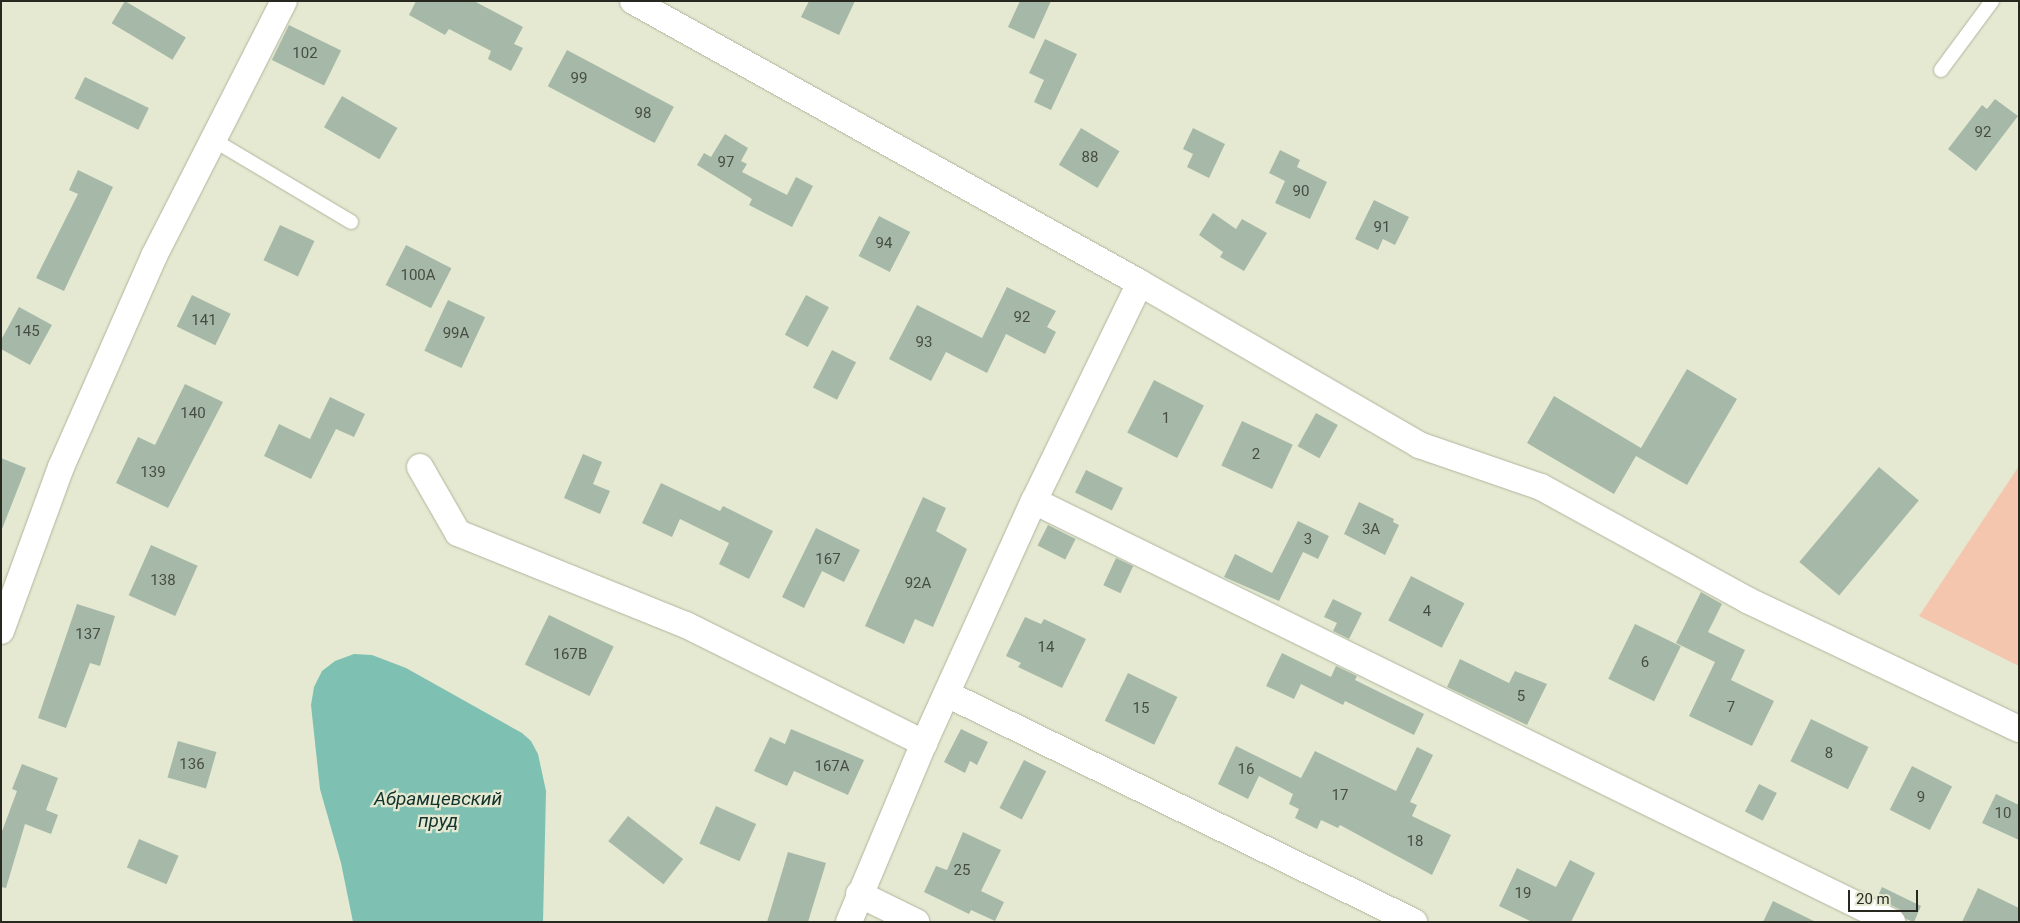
<!DOCTYPE html>
<html>
<head>
<meta charset="utf-8">
<style>
  body { margin:0 }
  #map { position:relative; width:2020px; height:923px; overflow:hidden; background:#e5e9d1; font-family:Roboto,sans-serif }
  div>[style] { position:absolute }
  [style*='--x'] { left:calc(var(--x)*1px); top:calc(var(--y)*1px); width:calc(var(--w)*1px); rotate:calc(var(--a)*1deg) }
  .green>* { inset:0; background:#f3c6ad }
  .water>* { inset:0; background:#7ec0b2 }
  .building>* { inset:0; background:#a6b9a8; transform-origin:0 0 }
  .roads { filter:drop-shadow(0 0 1px #b0b59e) drop-shadow(0 0 1px #b0b59e) }
  .lane>* { height:14px; margin:-7px; padding:0 7px; transform-origin:7px; border-radius:7px; background:#fff }
  .street>* { height:26px; margin:-13px; padding:0 13px; transform-origin:13px; border-radius:13px; background:#fff }
  span { translate:-50% -50%; white-space:nowrap; text-align:center; line-height:1.15; -webkit-text-stroke:4.5px #e5e9d1; paint-order:stroke }
  .number-label { font-size:15px; color:#474d42 }
  .number-label span { -webkit-text-stroke-width:0 }
  .water-label { font-size:19px; color:#12332d; font-style:italic }
  .frame { position:absolute; inset:0; border:2px solid #272920; pointer-events:none }
  .scale { position:absolute; left:1848px; top:890px; width:70px; height:22px; box-sizing:border-box; border:2px solid #272920; border-top:0; padding-left:6px; font-size:15px; line-height:18px; white-space:nowrap; color:#272920; -webkit-text-stroke:4px #e5e9d1; paint-order:stroke }
</style>
</head>
<body>
<div id="map">
  <div class="green">
    <i style="clip-path:polygon(2019px 466px,2019px 666px,1919px 616px)"></i>
  </div>
  <div class="water">
    <i style="clip-path:polygon(354px 654px,372px 655px,406px 668px,522px 733px,531px 741px,538px 754px,546px 791px,543px 922px,353px 922px,341px 863px,320px 789px,311px 705px,314px 687px,322px 671px,335px 661px)"></i>
  </div>
  <div class="building">
    <i style="left:125px;top:1px;width:71px;height:26px;rotate:31deg"></i>
    <i style="clip-path:polygon(416px 1px,474px 1px,523px 27px,514px 44px,523px 48px,511px 71px,488px 59px,491px 51px,449px 29px,445px 35px,409px 15px)"></i>
    <i style="clip-path:polygon(809px 1px,855px 1px,839px 35px,801px 17px)"></i>
    <i style="clip-path:polygon(1020px 1px,1051px 1px,1034px 39px,1008px 27px)"></i>
    <i style="left:289px;top:25px;width:58px;height:39px;rotate:26deg"></i>
    <i style="clip-path:polygon(1045px 39px,1077px 54px,1051px 110px,1034px 102px,1044px 80px,1029px 73px)"></i>
    <i style="left:567px;top:50px;width:121px;height:41px;rotate:28deg"></i>
    <i style="left:85px;top:77px;width:71px;height:24px;rotate:26deg"></i>
    <i style="left:342px;top:96px;width:64px;height:36px;rotate:30deg"></i>
    <i style="clip-path:polygon(1995px 99px,2018px 116px,1976px 171px,1948px 149px,1982px 105px,1987px 109px)"></i>
    <i style="left:1081px;top:128px;width:45px;height:43px;rotate:31deg"></i>
    <i style="clip-path:polygon(1193px 128px,1225px 144px,1209px 178px,1187px 167px,1193px 154px,1183px 149px)"></i>
    <i style="clip-path:polygon(725px 134px,748px 148px,741px 161px,747px 164px,742px 172px,787px 195px,796px 177px,813px 186px,792px 227px,749px 205px,752px 199px,697px 165px,704px 153px,711px 157px)"></i>
    <i style="clip-path:polygon(1280px 150px,1300px 160px,1297px 167px,1327px 182px,1310px 219px,1275px 203px,1285px 181px,1269px 173px)"></i>
    <i style="clip-path:polygon(78px 170px,113px 187px,64px 291px,36px 278px,78px 194px,69px 190px)"></i>
    <i style="clip-path:polygon(1374px 200px,1409px 217px,1395px 245px,1383px 239px,1378px 250px,1355px 239px)"></i>
    <i style="clip-path:polygon(1213px 213px,1236px 229px,1242px 219px,1267px 233px,1244px 271px,1220px 257px,1223px 252px,1199px 235px)"></i>
    <i style="left:879px;top:216px;width:35px;height:45px;rotate:27deg"></i>
    <i style="left:280px;top:225px;width:38px;height:39px;rotate:25deg"></i>
    <i style="left:406px;top:245px;width:51px;height:45px;rotate:27deg"></i>
    <i style="clip-path:polygon(1007px 287px,1056px 311px,1047px 327px,1056px 332px,1045px 354px,1006px 334px,987px 373px,946px 352px,931px 381px,889px 359px,917px 305px,982px 338px)"></i>
    <i style="left:192px;top:295px;width:43px;height:35px;rotate:26deg"></i>
    <i style="left:806px;top:295px;width:26px;height:45px;rotate:28deg"></i>
    <i style="left:448px;top:300px;width:41px;height:56px;rotate:25deg"></i>
    <i style="clip-path:polygon(19px 307px,52px 325px,30px 365px,1px 349px,1px 340px)"></i>
    <i style="left:832px;top:350px;width:27px;height:42px;rotate:27deg"></i>
    <i style="clip-path:polygon(1687px 369px,1737px 399px,1687px 485px,1636px 456px,1614px 494px,1527px 443px,1554px 396px,1641px 448px)"></i>
    <i style="left:1154px;top:380px;width:56px;height:59px;rotate:27deg"></i>
    <i style="clip-path:polygon(185px 384px,223px 402px,168px 508px,116px 483px,138px 437px,155px 445px)"></i>
    <i style="clip-path:polygon(330px 397px,365px 414px,354px 437px,336px 429px,311px 479px,264px 456px,279px 424px,310px 439px)"></i>
    <i style="left:1316px;top:413px;width:25px;height:38px;rotate:29deg"></i>
    <i style="left:1242px;top:421px;width:56px;height:49px;rotate:25deg"></i>
    <i style="clip-path:polygon(583px 454px,602px 462px,593px 484px,610px 491px,600px 514px,564px 498px)"></i>
    <i style="clip-path:polygon(1px 458px,26px 468px,2px 529px,1px 528px)"></i>
    <i style="left:1879px;top:467px;width:52px;height:124px;rotate:40deg"></i>
    <i style="left:1086px;top:470px;width:41px;height:25px;rotate:26deg"></i>
    <i style="clip-path:polygon(661px 483px,720px 511px,723px 506px,773px 531px,749px 579px,719px 564px,729px 543px,680px 519px,672px 537px,642px 523px)"></i>
    <i style="clip-path:polygon(923px 497px,946px 508px,936px 531px,967px 549px,933px 627px,915px 619px,904px 644px,865px 626px)"></i>
    <i style="clip-path:polygon(1359px 502px,1394px 519px,1393px 522px,1399px 525px,1385px 555px,1344px 534px)"></i>
    <i style="clip-path:polygon(1298px 521px,1329px 536px,1318px 559px,1303px 552px,1279px 601px,1224px 577px,1235px 554px,1272px 573px)"></i>
    <i style="left:1048px;top:525px;width:31px;height:23px;rotate:27deg"></i>
    <i style="clip-path:polygon(816px 528px,860px 550px,844px 582px,822px 571px,804px 608px,782px 597px)"></i>
    <i style="left:151px;top:545px;width:51px;height:55px;rotate:24deg"></i>
    <i style="left:1116px;top:558px;width:19px;height:30px;rotate:25deg"></i>
    <i style="left:1411px;top:576px;width:60px;height:50px;rotate:27deg"></i>
    <i style="clip-path:polygon(1701px 592px,1722px 604px,1708px 632px,1745px 650px,1731px 680px,1774px 701px,1752px 746px,1689px 716px,1715px 662px,1676px 643px)"></i>
    <i style="clip-path:polygon(1333px 599px,1362px 613px,1349px 639px,1333px 631px,1337px 623px,1324px 617px)"></i>
    <i style="clip-path:polygon(77px 604px,115px 616px,100px 666px,90px 663px,66px 728px,38px 718px)"></i>
    <i style="left:549px;top:615px;width:72px;height:55px;rotate:26deg"></i>
    <i style="clip-path:polygon(1025px 617px,1041px 624px,1044px 619px,1086px 639px,1062px 688px,1018px 667px,1021px 663px,1006px 656px)"></i>
    <i style="left:1635px;top:624px;width:51px;height:61px;rotate:26deg"></i>
    <i style="clip-path:polygon(1282px 653px,1331px 677px,1336px 666px,1357px 676px,1355px 680px,1424px 714px,1414px 735px,1345px 701px,1343px 705px,1301px 684px,1294px 699px,1266px 686px)"></i>
    <i style="clip-path:polygon(1460px 659px,1509px 683px,1515px 671px,1547px 684px,1527px 725px,1447px 687px)"></i>
    <i style="left:1128px;top:673px;width:55px;height:53px;rotate:26deg"></i>
    <i style="left:1811px;top:719px;width:64px;height:47px;rotate:26deg"></i>
    <i style="clip-path:polygon(791px 729px,864px 760px,848px 795px,794px 771px,787px 786px,754px 771px,770px 737px,785px 744px)"></i>
    <i style="clip-path:polygon(961px 729px,988px 742px,977px 765px,970px 761px,965px 773px,944px 762px)"></i>
    <i style="left:178px;top:741px;width:40px;height:38px;rotate:16deg"></i>
    <i style="clip-path:polygon(1236px 746px,1301px 778px,1315px 751px,1396px 791px,1417px 747px,1433px 755px,1410px 802px,1417px 805px,1412px 816px,1451px 835px,1432px 875px,1340px 825px,1338px 828px,1321px 820px,1317px 829px,1295px 818px,1299px 809px,1289px 804px,1293px 794px,1259px 776px,1248px 799px,1218px 784px)"></i>
    <i style="left:1024px;top:760px;width:25px;height:54px;rotate:27deg"></i>
    <i style="clip-path:polygon(22px 764px,58px 778px,46px 810px,58px 815px,51px 834px,25px 824px,6px 888px,1px 887px,1px 834px,17px 791px,12px 789px)"></i>
    <i style="left:1912px;top:766px;width:45px;height:49px;rotate:27deg"></i>
    <i style="left:1759px;top:784px;width:20px;height:31px;rotate:27deg"></i>
    <i style="clip-path:polygon(1996px 794px,2019px 805px,2019px 840px,1982px 823px)"></i>
    <i style="left:716px;top:806px;width:44px;height:41px;rotate:24deg"></i>
    <i style="left:628px;top:816px;width:70px;height:32px;rotate:38deg"></i>
    <i style="clip-path:polygon(963px 832px,1001px 850px,981px 891px,1004px 902px,995px 921px,971px 910px,969px 914px,924px 892px,936px 866px,947px 870px)"></i>
    <i style="left:139px;top:839px;width:43px;height:31px;rotate:23deg"></i>
    <i style="clip-path:polygon(788px 852px,826px 863px,808px 922px,767px 922px)"></i>
    <i style="clip-path:polygon(1570px 860px,1595px 873px,1571px 922px,1532px 922px,1499px 906px,1517px 868px,1556px 887px)"></i>
    <i style="clip-path:polygon(1882px 887px,1921px 906px,1914px 922px,1906px 919px,1899px 909px,1877px 898px)"></i>
    <i style="clip-path:polygon(1978px 888px,2019px 908px,2019px 922px,1962px 922px)"></i>
    <i style="clip-path:polygon(1773px 901px,1816px 922px,1763px 922px)"></i>
  </div>
  <div class="roads">
    <div class="lane">
      <i style="--x:1941;--y:70;--w:86;--a:-53.5"></i>
      <i style="--x:212;--y:139;--w:162;--a:30.8"></i>
    </div>
    <div class="street">
      <i style="--x:633;--y:1;--w:580;--a:29.08"></i>
      <i style="--x:1140;--y:283;--w:323;--a:30.1"></i>
      <i style="--x:1419;--y:445;--w:129;--a:19"></i>
      <i style="--x:1541;--y:487;--w:235;--a:28.7"></i>
      <i style="--x:1747;--y:600;--w:301;--a:25.4"></i>
      <i style="--x:420;--y:467;--w:76;--a:60.1"></i>
      <i style="--x:458;--y:533;--w:246;--a:22"></i>
      <i style="--x:686;--y:625;--w:266;--a:26.4"></i>
      <i style="--x:1034;--y:501;--w:956;--a:26.14"></i>
      <i style="--x:1;--y:631;--w:175;--a:-69.9"></i>
      <i style="--x:61;--y:467;--w:231;--a:-66.2"></i>
      <i style="--x:154;--y:256;--w:286;--a:-63"></i>
      <i style="--x:947;--y:694;--w:520;--a:26.02"></i>
      <i style="--x:859;--y:894;--w:64;--a:26.2"></i>
      <i style="--x:849;--y:922;--w:194;--a:-67.3"></i>
      <i style="--x:924;--y:743;--w:266;--a:-65.6"></i>
      <i style="--x:1034;--y:501;--w:242;--a:-64.1"></i>
    </div>
  </div>
  <div class="number-label">
    <span style="left:305px;top:54px">102</span>
    <span style="left:579px;top:79px">99</span>
    <span style="left:643px;top:114px">98</span>
    <span style="left:1983px;top:133px">92</span>
    <span style="left:1090px;top:158px">88</span>
    <span style="left:726px;top:163px">97</span>
    <span style="left:1301px;top:192px">90</span>
    <span style="left:1382px;top:228px">91</span>
    <span style="left:884px;top:244px">94</span>
    <span style="left:418px;top:276px">100А</span>
    <span style="left:1022px;top:318px">92</span>
    <span style="left:204px;top:321px">141</span>
    <span style="left:27px;top:332px">145</span>
    <span style="left:456px;top:334px">99А</span>
    <span style="left:924px;top:343px">93</span>
    <span style="left:193px;top:414px">140</span>
    <span style="left:1166px;top:419px">1</span>
    <span style="left:1256px;top:455px">2</span>
    <span style="left:153px;top:473px">139</span>
    <span style="left:1371px;top:530px">3А</span>
    <span style="left:1308px;top:540px">3</span>
    <span style="left:828px;top:560px">167</span>
    <span style="left:163px;top:581px">138</span>
    <span style="left:918px;top:584px">92А</span>
    <span style="left:1427px;top:612px">4</span>
    <span style="left:88px;top:635px">137</span>
    <span style="left:1046px;top:648px">14</span>
    <span style="left:570px;top:655px">167В</span>
    <span style="left:1645px;top:663px">6</span>
    <span style="left:1521px;top:697px">5</span>
    <span style="left:1731px;top:708px">7</span>
    <span style="left:1141px;top:709px">15</span>
    <span style="left:1829px;top:754px">8</span>
    <span style="left:192px;top:765px">136</span>
    <span style="left:832px;top:767px">167А</span>
    <span style="left:1246px;top:770px">16</span>
    <span style="left:1340px;top:796px">17</span>
    <span style="left:1921px;top:798px">9</span>
    <span style="left:2003px;top:814px">10</span>
    <span style="left:1415px;top:842px">18</span>
    <span style="left:962px;top:871px">25</span>
    <span style="left:1523px;top:894px">19</span>
  </div>
  <div class="water-label">
    <span style="left:438px;top:810px">Абрамцевский<br>пруд</span>
  </div>
  <div class="frame"></div>
  <div class="scale">20 m</div>
</div>
</body>
</html>
